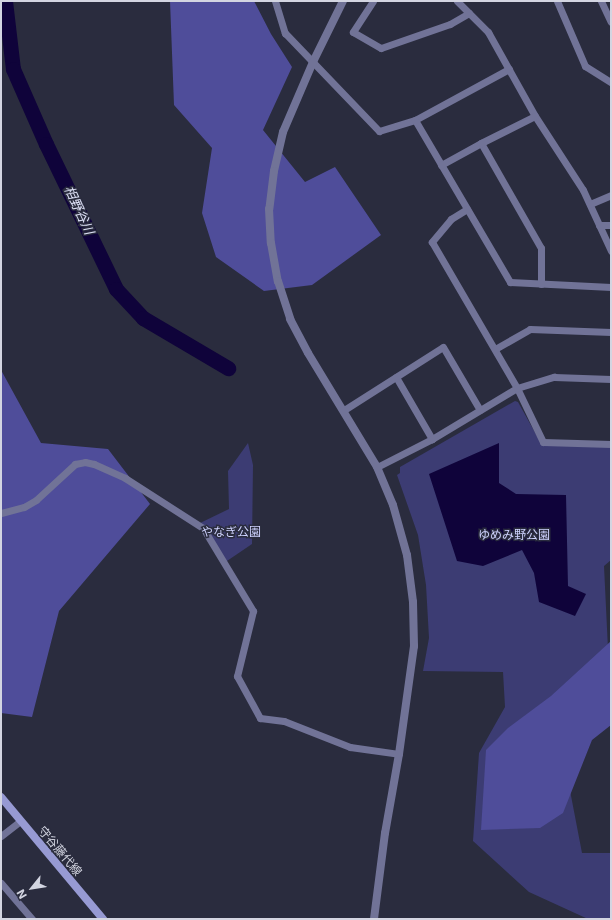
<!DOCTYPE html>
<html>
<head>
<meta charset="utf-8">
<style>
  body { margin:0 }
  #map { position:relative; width:612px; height:920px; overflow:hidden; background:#2a2c3e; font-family:Inter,"Noto Sans JP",sans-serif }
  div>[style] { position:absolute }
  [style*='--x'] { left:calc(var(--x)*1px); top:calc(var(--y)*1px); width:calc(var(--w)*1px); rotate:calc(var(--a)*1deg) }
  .green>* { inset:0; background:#3c3c73 }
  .forest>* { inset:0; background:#4f4d9a }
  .water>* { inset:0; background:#0f033a }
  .river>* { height:15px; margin:-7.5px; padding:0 7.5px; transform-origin:7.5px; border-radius:7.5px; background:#0f033a }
  .minor>* { height:7px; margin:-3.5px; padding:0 3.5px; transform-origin:3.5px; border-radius:3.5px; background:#717397 }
  .tertiary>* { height:8px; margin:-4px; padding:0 4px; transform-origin:4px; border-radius:4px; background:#717397 }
  .secondary>* { height:8px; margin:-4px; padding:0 4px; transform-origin:4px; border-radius:4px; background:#979ad3 }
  span { translate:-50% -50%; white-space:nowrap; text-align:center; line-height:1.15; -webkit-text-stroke:3px #2a2c3e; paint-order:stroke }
  .park-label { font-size:12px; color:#ced2fe }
  .street-label { font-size:12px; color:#d3d5e1 }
  .water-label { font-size:13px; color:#dde0f6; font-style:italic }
  .frame { position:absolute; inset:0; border:2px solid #d3d5e1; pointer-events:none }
  .north { position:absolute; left:12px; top:868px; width:40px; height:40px; -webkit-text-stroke:3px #2a2c3e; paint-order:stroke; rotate:240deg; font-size:11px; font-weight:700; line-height:16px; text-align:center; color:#d3d5e1 }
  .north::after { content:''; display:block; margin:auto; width:14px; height:18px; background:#d3d5e1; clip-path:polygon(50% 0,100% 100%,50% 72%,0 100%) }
</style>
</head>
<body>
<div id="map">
  <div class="green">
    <i style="clip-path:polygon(515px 401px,518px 402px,542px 445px,611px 446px,611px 560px,604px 566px,608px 649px,568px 780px,582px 853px,611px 853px,611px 919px,588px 919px,529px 892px,473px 841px,479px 753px,505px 707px,503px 672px,423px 671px,429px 638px,426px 585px,418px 535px,397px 475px,400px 473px,400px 467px)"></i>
    <i style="clip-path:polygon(248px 443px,253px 465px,252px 544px,224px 563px,198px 524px,229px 509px,228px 471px)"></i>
  </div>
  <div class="forest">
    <i style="clip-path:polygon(170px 1px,254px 1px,271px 34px,292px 67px,263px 130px,305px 182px,335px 167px,381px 235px,312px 285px,264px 291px,216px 257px,202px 213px,212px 148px,174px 105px)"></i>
    <i style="clip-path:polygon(1px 370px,41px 443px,108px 449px,150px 504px,59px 611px,32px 717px,1px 713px)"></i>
    <i style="clip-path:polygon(611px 641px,611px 725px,592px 740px,563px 813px,540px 828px,481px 830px,486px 750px,508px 728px,551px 696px)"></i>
  </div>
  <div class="water">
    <i style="clip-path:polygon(499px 443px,499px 483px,516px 494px,566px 495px,568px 586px,586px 594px,575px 616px,539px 602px,534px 573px,522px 550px,483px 566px,457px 561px,429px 474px)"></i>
  </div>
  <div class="river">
    <i style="--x:5;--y:1;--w:68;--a:83.3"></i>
    <i style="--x:13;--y:69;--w:82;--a:66.3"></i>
    <i style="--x:46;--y:144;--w:161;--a:64.2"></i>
    <i style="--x:116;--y:289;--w:40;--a:47"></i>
    <i style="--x:143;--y:318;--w:99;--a:30.5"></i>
  </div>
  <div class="minor">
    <i style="--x:275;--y:1;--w:34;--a:73"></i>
    <i style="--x:285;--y:33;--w:136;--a:46.2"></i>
    <i style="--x:379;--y:131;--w:38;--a:-17"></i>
    <i style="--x:415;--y:120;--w:107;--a:-28.5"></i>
    <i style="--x:373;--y:1;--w:37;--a:123"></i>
    <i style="--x:353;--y:32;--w:32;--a:30"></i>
    <i style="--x:381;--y:48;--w:73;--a:-19.2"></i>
    <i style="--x:450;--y:24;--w:22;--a:-30"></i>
    <i style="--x:457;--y:1;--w:44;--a:45"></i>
    <i style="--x:488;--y:32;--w:96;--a:60.8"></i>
    <i style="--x:535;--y:116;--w:88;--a:57"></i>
    <i style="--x:583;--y:190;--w:67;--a:65.3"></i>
    <i style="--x:557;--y:1;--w:71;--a:66.7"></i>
    <i style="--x:585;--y:66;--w:31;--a:32"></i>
    <i style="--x:601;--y:1;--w:23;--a:65"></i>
    <i style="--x:415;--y:120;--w:188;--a:59.6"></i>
    <i style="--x:510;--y:282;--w:101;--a:2.8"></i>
    <i style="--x:481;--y:143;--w:121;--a:60.3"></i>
    <i style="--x:541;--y:248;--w:36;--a:90"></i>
    <i style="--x:441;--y:165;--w:46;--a:-28.8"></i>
    <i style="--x:481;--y:143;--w:60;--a:-26.6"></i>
    <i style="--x:590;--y:204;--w:23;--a:-23"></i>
    <i style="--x:467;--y:209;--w:19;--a:148"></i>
    <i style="--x:451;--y:219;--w:30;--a:130"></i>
    <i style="--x:432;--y:242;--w:169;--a:59.8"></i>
    <i style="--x:517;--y:388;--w:60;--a:64.3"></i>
    <i style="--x:543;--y:442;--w:68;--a:1.7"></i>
    <i style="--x:599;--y:225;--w:12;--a:0"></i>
    <i style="--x:495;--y:349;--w:40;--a:-29.7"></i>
    <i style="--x:530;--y:329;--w:81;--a:2.1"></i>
    <i style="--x:396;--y:377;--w:72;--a:59.9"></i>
    <i style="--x:344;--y:410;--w:117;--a:-32.5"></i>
    <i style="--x:443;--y:347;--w:73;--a:59.6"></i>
    <i style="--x:377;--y:467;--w:62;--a:-27"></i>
    <i style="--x:432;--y:439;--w:99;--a:-31"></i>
    <i style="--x:517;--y:388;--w:39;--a:-17"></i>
    <i style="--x:554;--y:377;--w:57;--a:2"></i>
    <i style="--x:1;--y:513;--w:24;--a:-15"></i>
    <i style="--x:24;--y:507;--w:14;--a:-30"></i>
    <i style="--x:36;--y:500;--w:53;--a:-42.7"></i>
    <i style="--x:75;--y:464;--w:10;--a:-11"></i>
    <i style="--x:85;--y:462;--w:9;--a:13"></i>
    <i style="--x:94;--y:464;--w:34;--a:24"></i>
    <i style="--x:125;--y:478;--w:93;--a:32.7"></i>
    <i style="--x:203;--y:528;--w:97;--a:58.9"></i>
    <i style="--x:253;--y:611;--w:67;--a:103.8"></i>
    <i style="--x:237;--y:676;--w:48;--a:61.3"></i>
    <i style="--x:260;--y:718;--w:24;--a:7"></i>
    <i style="--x:284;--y:721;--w:71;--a:21.5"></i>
    <i style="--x:350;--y:747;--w:49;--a:8.1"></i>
    <i style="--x:1;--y:836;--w:24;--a:-38"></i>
    <i style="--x:1;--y:883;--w:48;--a:49.3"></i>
  </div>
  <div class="tertiary">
    <i style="--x:343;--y:1;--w:68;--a:116.2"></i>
    <i style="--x:313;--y:62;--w:76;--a:113.2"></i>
    <i style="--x:283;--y:132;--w:40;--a:103"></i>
    <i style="--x:274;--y:171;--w:38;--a:97"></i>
    <i style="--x:269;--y:209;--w:34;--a:87"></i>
    <i style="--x:271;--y:243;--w:39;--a:80"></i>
    <i style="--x:278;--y:281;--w:40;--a:72"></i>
    <i style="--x:290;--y:319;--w:38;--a:62"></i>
    <i style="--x:308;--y:353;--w:133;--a:58.8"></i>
    <i style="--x:377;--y:467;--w:41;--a:67.2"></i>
    <i style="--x:393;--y:505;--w:52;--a:74.4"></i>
    <i style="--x:407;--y:555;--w:47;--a:82.7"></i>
    <i style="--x:413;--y:602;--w:44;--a:88.7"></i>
    <i style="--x:414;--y:646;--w:109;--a:97.9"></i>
    <i style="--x:399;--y:754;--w:80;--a:100"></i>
    <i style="--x:385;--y:833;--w:87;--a:97.3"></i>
  </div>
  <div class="secondary">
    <i style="--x:1;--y:797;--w:159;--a:50.1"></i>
  </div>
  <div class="park-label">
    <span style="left:231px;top:532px">やなぎ公園</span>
    <span style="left:514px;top:535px">ゆめみ野公園</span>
  </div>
  <div class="street-label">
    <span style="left:60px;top:851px;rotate:50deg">守谷藤代線</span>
  </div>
  <div class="water-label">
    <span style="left:79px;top:210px;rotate:65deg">相野谷川</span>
  </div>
  <div class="frame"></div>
  <div class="north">N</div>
</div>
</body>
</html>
